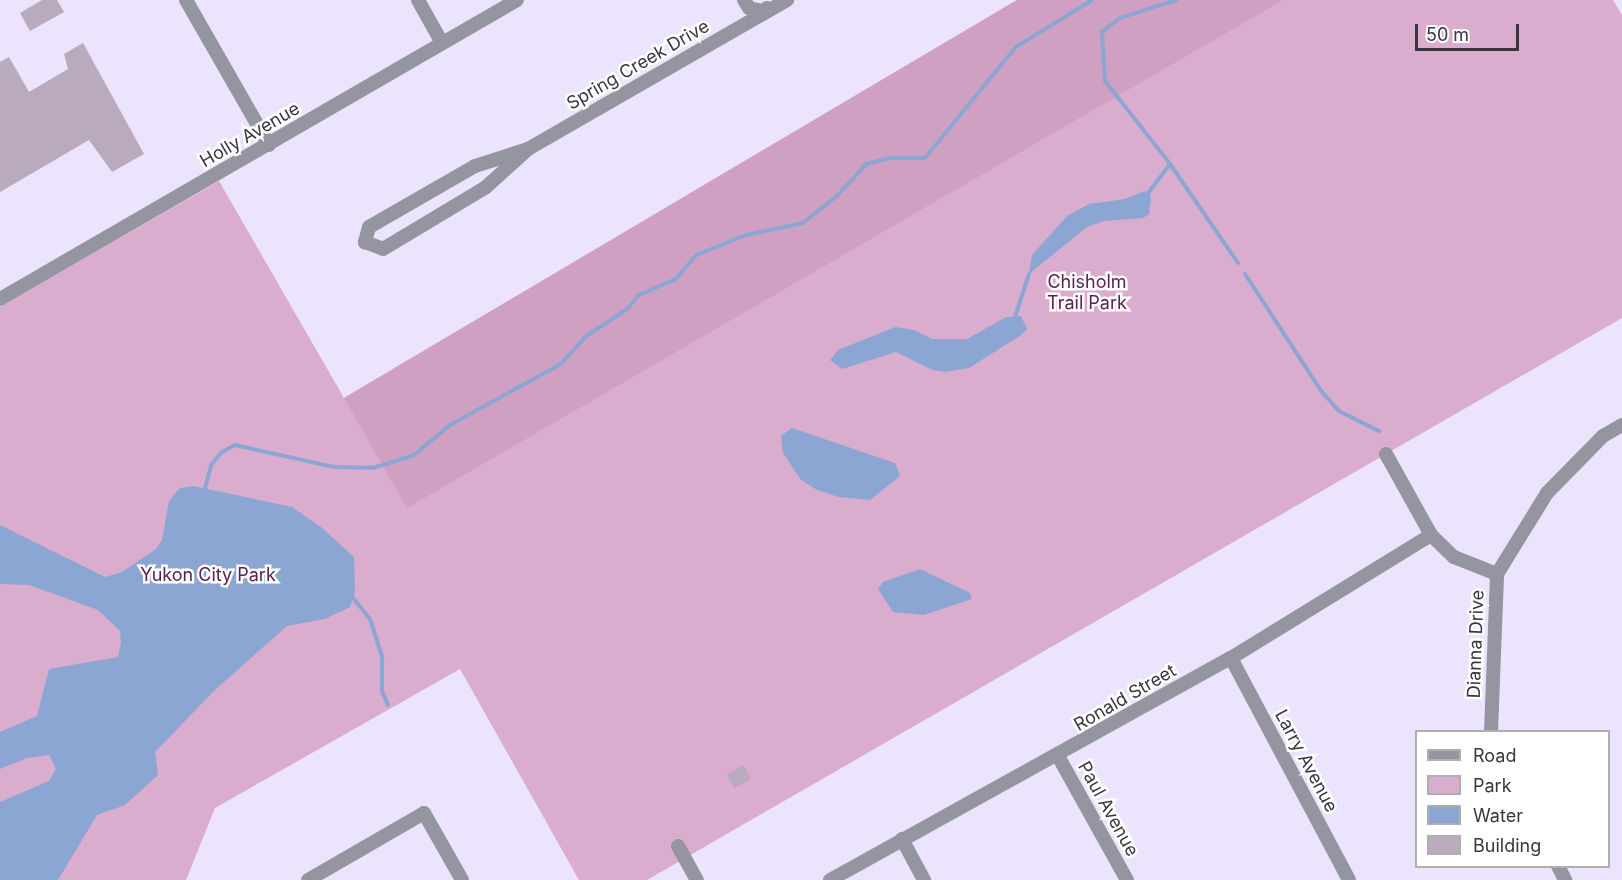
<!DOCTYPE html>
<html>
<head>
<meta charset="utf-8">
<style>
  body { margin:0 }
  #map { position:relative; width:1622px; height:880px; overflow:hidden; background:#ebe4fc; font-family:Inter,sans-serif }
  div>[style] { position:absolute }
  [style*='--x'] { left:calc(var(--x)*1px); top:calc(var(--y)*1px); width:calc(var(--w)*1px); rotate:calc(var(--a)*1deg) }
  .green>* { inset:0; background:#daaccd }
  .forest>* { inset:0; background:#d0a0c2 }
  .water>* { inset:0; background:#8ca6d4 }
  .stream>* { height:4px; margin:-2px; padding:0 2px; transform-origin:2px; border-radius:2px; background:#8ca6d4 }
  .building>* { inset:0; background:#b9aabe; transform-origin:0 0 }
  .minor>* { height:14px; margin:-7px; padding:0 7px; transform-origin:7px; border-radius:7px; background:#9495a0 }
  span { translate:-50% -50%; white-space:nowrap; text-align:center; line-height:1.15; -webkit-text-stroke:5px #fff; paint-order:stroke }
  .street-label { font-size:18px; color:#38363f }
  .park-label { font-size:18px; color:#5a214e }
  .legend { position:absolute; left:1415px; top:730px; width:195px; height:138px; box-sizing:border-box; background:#fff; border:2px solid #afafb2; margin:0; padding:8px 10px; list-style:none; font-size:18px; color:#38363f }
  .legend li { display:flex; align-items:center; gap:12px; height:30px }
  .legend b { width:30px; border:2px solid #afafb2 }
  .scale { position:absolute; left:1415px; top:24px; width:104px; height:27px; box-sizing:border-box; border:3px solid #38363f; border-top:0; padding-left:8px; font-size:18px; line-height:21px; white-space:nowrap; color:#38363f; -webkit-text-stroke:4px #fff; paint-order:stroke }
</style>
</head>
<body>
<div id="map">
  <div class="green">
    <i style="clip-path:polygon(1017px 0,1613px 0,1622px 15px,1622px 318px,647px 880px,579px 880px,460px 669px,215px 808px,186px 880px,0 880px,0 307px,219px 181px,344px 398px)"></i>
  </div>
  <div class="forest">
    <i style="clip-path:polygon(1017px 0,1283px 0,407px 508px,344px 398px)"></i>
  </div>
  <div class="water">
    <i style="clip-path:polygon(1144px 191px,1149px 192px,1151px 198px,1149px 214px,1143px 218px,1104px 221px,1087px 227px,1029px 274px,1032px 255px,1067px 216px,1089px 204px,1125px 199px)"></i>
    <i style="clip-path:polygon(1021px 316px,1027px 329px,1021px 335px,969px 368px,945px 372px,932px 370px,896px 352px,842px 369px,830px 360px,838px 350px,895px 327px,914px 330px,932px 339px,967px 339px,1006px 317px)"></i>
    <i style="clip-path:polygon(792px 428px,895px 463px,900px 476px,870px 500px,839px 497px,817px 490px,801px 480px,783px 453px,781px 436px)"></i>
    <i style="clip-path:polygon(193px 486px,292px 507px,321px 527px,354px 557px,355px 592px,350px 607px,325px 619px,287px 626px,215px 690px,155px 752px,158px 775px,125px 805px,97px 815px,58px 880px,0 880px,0 802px,49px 781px,56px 769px,49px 755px,27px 758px,0 769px,0 732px,37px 716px,49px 669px,118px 657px,121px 643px,120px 631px,98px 610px,29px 585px,0 584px,0 525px,105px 577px,122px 572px,156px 549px,162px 540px,169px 501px,180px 488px)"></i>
    <i style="clip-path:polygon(920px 569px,970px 593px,972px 599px,924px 615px,893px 612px,878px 589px,883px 582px)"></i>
  </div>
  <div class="stream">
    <i style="--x:1176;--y:0;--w:59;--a:162.2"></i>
    <i style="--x:1120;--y:18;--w:23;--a:142"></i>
    <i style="--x:1102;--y:32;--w:49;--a:86.5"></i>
    <i style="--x:1105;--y:81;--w:105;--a:51.9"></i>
    <i style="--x:1170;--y:164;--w:120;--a:55.5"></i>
    <i style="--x:1149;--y:192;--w:35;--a:-53"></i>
    <i style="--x:1245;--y:274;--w:141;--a:56.9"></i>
    <i style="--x:1322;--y:392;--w:25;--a:48"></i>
    <i style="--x:1339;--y:411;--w:45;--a:26.6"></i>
    <i style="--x:1015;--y:317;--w:45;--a:-72"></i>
    <i style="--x:204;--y:492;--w:28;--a:-75"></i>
    <i style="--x:211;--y:465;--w:17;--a:-50"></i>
    <i style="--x:222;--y:452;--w:15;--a:-28"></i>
    <i style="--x:235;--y:445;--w:101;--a:12.5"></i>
    <i style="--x:334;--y:467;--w:39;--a:1"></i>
    <i style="--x:373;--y:468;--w:43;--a:-17.6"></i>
    <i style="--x:414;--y:455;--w:47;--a:-39.8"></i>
    <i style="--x:450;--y:425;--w:127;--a:-28.8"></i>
    <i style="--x:561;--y:364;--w:36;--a:-48"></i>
    <i style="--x:585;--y:337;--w:49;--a:-33.4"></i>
    <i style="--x:626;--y:310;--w:20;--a:-49"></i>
    <i style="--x:639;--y:295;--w:40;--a:-23.4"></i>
    <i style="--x:676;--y:279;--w:31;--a:-50"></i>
    <i style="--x:696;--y:255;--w:54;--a:-21.8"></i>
    <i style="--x:746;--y:235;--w:58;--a:-11.9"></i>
    <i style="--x:803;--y:223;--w:45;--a:-38.7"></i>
    <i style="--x:838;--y:195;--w:42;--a:-47.9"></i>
    <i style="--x:866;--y:164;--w:25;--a:-14"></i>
    <i style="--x:890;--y:158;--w:35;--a:0"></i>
    <i style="--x:925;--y:158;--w:144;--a:-50.7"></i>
    <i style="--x:1016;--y:47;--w:89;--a:-31.7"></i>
    <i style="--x:353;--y:598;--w:27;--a:51"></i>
    <i style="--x:370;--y:619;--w:40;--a:72"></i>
    <i style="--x:382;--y:657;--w:34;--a:90"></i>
    <i style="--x:382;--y:691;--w:15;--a:67"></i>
  </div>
  <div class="building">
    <i style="clip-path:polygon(42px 0,57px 0,64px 12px,30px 31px,20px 13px)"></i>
    <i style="clip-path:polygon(83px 43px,144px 154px,112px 172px,89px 140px,0 192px,0 62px,9px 57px,29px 92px,68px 69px,64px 54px)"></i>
    <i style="left:743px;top:765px;width:16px;height:19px;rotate:60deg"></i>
  </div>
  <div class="minor">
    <i style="--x:186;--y:0;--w:167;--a:60.2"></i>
    <i style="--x:418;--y:0;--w:49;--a:60.8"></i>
    <i style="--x:744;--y:0;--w:9;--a:58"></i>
    <i style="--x:749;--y:8;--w:17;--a:13"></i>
    <i style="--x:766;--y:12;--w:4;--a:-76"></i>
    <i style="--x:528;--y:149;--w:56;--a:162.2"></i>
    <i style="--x:475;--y:166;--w:122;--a:150.1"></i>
    <i style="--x:369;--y:227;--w:16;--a:105"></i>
    <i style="--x:365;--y:242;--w:19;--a:21"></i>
    <i style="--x:383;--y:249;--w:120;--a:-31"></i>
    <i style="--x:486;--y:187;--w:57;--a:-42.1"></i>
    <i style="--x:528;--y:149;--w:299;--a:-29.9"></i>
    <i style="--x:0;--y:299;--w:597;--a:-30.04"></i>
    <i style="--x:1386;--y:454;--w:93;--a:60.9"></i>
    <i style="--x:1431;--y:535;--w:32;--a:44"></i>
    <i style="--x:1454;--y:557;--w:46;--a:21.6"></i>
    <i style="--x:1231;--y:658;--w:251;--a:62"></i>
    <i style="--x:1491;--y:732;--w:158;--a:-87.8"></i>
    <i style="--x:1497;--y:574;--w:95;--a:-58.3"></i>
    <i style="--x:1547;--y:493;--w:80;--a:-45.5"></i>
    <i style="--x:1603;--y:436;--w:22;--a:-30"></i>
    <i style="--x:1058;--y:756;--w:142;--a:60.9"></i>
    <i style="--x:902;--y:839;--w:47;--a:61.8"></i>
    <i style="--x:678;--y:846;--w:39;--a:61"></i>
    <i style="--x:1558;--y:866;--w:16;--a:63"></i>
    <i style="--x:308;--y:880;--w:134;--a:-30"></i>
    <i style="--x:424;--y:813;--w:77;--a:60.4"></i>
    <i style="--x:830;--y:880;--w:458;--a:-29"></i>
    <i style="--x:1231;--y:658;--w:235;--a:-31.6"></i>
  </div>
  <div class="street-label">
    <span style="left:638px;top:65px;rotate:-30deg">Spring Creek Drive</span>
    <span style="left:250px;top:135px;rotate:-30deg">Holly Avenue</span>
    <span style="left:1476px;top:644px;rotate:-88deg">Dianna Drive</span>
    <span style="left:1125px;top:698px;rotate:-30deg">Ronald Street</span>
    <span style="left:1306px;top:761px;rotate:62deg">Larry Avenue</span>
    <span style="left:1108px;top:809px;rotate:61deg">Paul Avenue</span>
  </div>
  <div class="park-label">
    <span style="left:1087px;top:293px">Chisholm<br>Trail Park</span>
    <span style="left:208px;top:575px">Yukon City Park</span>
  </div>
  <ul class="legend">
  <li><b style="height:8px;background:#9495a0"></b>Road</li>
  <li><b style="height:16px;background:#daaccd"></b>Park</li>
  <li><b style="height:16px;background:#8ca6d4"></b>Water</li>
  <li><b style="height:16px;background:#b9aabe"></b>Building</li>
  </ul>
  <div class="scale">50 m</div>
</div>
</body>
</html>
